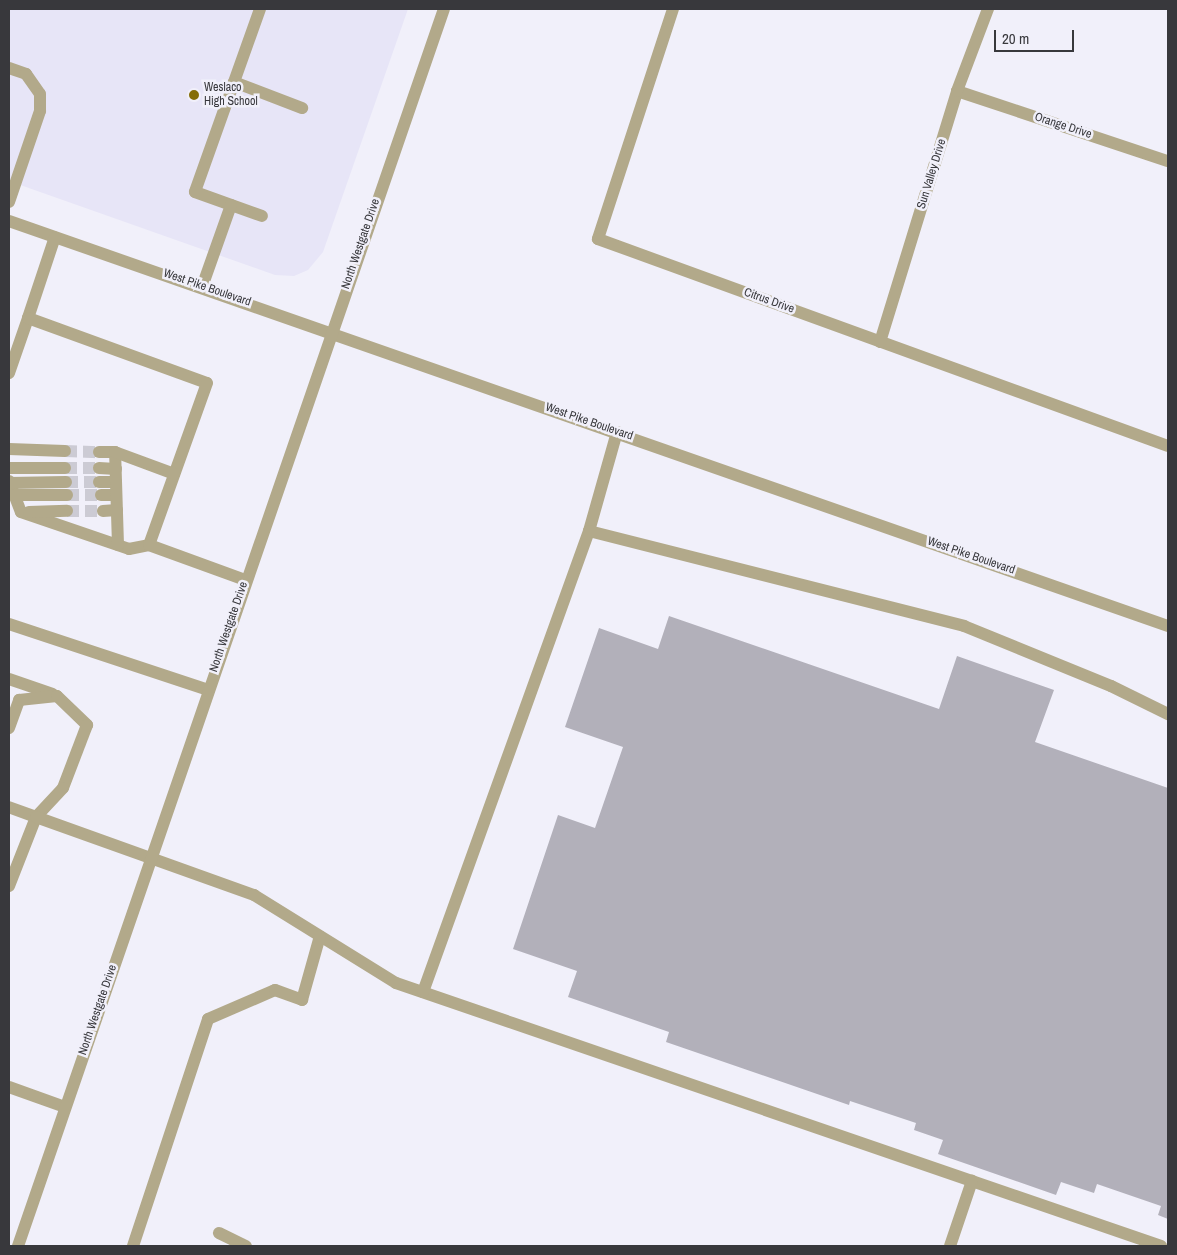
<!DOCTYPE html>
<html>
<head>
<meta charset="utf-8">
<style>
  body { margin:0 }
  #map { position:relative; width:1177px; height:1255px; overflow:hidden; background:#f1f0fa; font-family:"Archivo Narrow",sans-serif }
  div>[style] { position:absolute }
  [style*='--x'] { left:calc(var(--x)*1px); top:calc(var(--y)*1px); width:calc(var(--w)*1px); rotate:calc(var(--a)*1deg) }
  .built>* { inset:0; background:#e7e5f7 }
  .building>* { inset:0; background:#b2b0ba }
  .minor-tunnel>* { height:12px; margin-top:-6px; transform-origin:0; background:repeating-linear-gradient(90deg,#cccbd4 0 12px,transparent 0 18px) }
  .minor>* { height:12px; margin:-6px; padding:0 6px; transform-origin:6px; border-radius:6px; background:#b2a98a }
  .dots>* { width:14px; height:14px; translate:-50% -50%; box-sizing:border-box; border:2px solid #f1f0fa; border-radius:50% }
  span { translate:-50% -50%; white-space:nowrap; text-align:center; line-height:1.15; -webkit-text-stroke:5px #f1f0fa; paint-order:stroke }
  .poi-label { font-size:12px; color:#38383c }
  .left { translate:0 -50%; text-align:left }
  .street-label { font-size:12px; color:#38383c }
  .frame { position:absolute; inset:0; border:10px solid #38383c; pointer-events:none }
  .scale { position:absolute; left:994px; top:30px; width:80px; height:22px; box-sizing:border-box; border:2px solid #38383c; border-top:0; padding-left:6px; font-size:15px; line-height:18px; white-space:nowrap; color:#38383c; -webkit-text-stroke:4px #f1f0fa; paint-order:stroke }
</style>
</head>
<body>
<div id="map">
  <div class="built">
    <i style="clip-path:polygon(9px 9px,408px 9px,323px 252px,308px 270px,294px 276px,275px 275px,9px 181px)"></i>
  </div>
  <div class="building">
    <i style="clip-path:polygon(669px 616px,939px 709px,957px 656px,1054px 690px,1035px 742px,1168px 788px,1168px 1219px,1158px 1215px,1161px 1206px,1097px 1184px,1094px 1193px,1061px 1182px,1056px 1195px,938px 1154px,943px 1140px,914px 1130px,916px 1123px,850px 1101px,849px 1105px,666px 1042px,669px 1032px,568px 997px,577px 971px,513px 949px,558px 815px,595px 828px,623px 747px,565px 727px,599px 628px,658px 649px)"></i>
  </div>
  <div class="minor-tunnel">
    <i style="--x:65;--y:451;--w:34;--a:2"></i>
    <i style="--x:65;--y:468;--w:34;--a:0"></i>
    <i style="--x:66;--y:482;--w:33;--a:0"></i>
    <i style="--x:67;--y:495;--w:34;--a:0"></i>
    <i style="--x:67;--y:511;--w:36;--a:0"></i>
  </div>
  <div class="minor">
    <i style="--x:260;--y:9;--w:194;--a:109.6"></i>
    <i style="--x:195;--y:192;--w:71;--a:19.7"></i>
    <i style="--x:673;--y:9;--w:242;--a:108.1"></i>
    <i style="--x:598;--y:239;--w:606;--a:19.96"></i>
    <i style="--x:9;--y:68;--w:18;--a:19"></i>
    <i style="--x:26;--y:74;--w:24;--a:55"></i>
    <i style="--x:40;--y:94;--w:17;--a:90"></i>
    <i style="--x:40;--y:111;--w:96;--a:108.8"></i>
    <i style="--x:234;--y:82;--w:73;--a:20.9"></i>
    <i style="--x:957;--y:91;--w:222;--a:18.4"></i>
    <i style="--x:9;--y:221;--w:1228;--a:19.26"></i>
    <i style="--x:202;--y:287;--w:87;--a:-70.5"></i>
    <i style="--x:28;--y:318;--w:85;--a:-71.6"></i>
    <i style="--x:880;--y:342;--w:263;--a:-72.9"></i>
    <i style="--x:957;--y:91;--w:88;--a:-69.3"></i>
    <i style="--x:9;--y:373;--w:58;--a:-70.9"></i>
    <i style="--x:28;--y:318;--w:190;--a:20"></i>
    <i style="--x:207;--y:383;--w:172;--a:109.7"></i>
    <i style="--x:9;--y:449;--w:56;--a:2"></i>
    <i style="--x:99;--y:452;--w:16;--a:0"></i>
    <i style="--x:9;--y:468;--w:56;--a:0"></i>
    <i style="--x:99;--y:468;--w:17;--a:3"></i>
    <i style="--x:9;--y:481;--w:33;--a:69"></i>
    <i style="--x:21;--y:512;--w:114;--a:18.9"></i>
    <i style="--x:129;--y:549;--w:20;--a:-11"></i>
    <i style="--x:149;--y:545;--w:102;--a:20"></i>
    <i style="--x:99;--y:482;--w:17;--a:0"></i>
    <i style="--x:9;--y:483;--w:57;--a:-1"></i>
    <i style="--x:14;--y:495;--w:53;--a:0"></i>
    <i style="--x:101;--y:495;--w:15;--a:0"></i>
    <i style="--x:103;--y:511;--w:14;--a:-4"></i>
    <i style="--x:29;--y:512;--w:38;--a:-2"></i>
    <i style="--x:589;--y:531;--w:103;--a:-74.2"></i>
    <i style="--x:118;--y:545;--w:93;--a:-91.8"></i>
    <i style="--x:115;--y:452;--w:63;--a:20.4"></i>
    <i style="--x:9;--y:624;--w:210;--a:18.3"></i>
    <i style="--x:9;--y:679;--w:46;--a:18.8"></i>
    <i style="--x:9;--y:728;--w:30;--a:-70"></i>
    <i style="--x:19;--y:700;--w:38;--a:-6"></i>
    <i style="--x:57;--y:696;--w:42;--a:44"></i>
    <i style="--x:87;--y:725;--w:67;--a:110.9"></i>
    <i style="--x:63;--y:788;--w:40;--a:133"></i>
    <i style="--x:36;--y:817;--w:29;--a:-160"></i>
    <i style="--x:9;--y:886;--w:74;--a:-68.6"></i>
    <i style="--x:36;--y:817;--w:232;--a:19.7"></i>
    <i style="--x:254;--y:895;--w:167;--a:31.8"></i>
    <i style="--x:396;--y:983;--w:809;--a:18.97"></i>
    <i style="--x:423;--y:992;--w:490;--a:-70.2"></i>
    <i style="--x:589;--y:531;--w:387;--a:14.2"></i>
    <i style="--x:964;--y:626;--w:159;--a:22.2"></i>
    <i style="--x:1111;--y:686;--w:64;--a:26.2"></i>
    <i style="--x:9;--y:1087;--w:59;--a:19.7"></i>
    <i style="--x:219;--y:1233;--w:30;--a:26"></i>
    <i style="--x:18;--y:1246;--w:1308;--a:-71"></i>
    <i style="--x:133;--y:1246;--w:239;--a:-71.7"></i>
    <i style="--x:208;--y:1019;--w:73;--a:-23.4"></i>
    <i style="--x:275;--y:990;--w:29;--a:20"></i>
    <i style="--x:302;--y:1000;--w:66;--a:-74.3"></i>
    <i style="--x:950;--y:1246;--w:69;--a:-71.3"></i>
  </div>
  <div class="dots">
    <i style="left:194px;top:95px;background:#846c07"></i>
  </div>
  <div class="poi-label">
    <span class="left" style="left:204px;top:95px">Weslaco<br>High School</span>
  </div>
  <div class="street-label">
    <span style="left:1063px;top:126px;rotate:18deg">Orange Drive</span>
    <span style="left:932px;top:174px;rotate:-73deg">Sun Valley Drive</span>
    <span style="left:361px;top:244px;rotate:-71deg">North Westgate Drive</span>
    <span style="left:207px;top:288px;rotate:19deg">West Pike Boulevard</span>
    <span style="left:769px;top:301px;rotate:20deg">Citrus Drive</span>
    <span style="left:589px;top:422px;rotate:19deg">West Pike Boulevard</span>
    <span style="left:971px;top:556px;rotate:19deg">West Pike Boulevard</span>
    <span style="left:229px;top:627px;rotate:-71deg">North Westgate Drive</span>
    <span style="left:98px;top:1010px;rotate:-71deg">North Westgate Drive</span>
  </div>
  <div class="frame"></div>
  <div class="scale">20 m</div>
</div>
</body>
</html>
